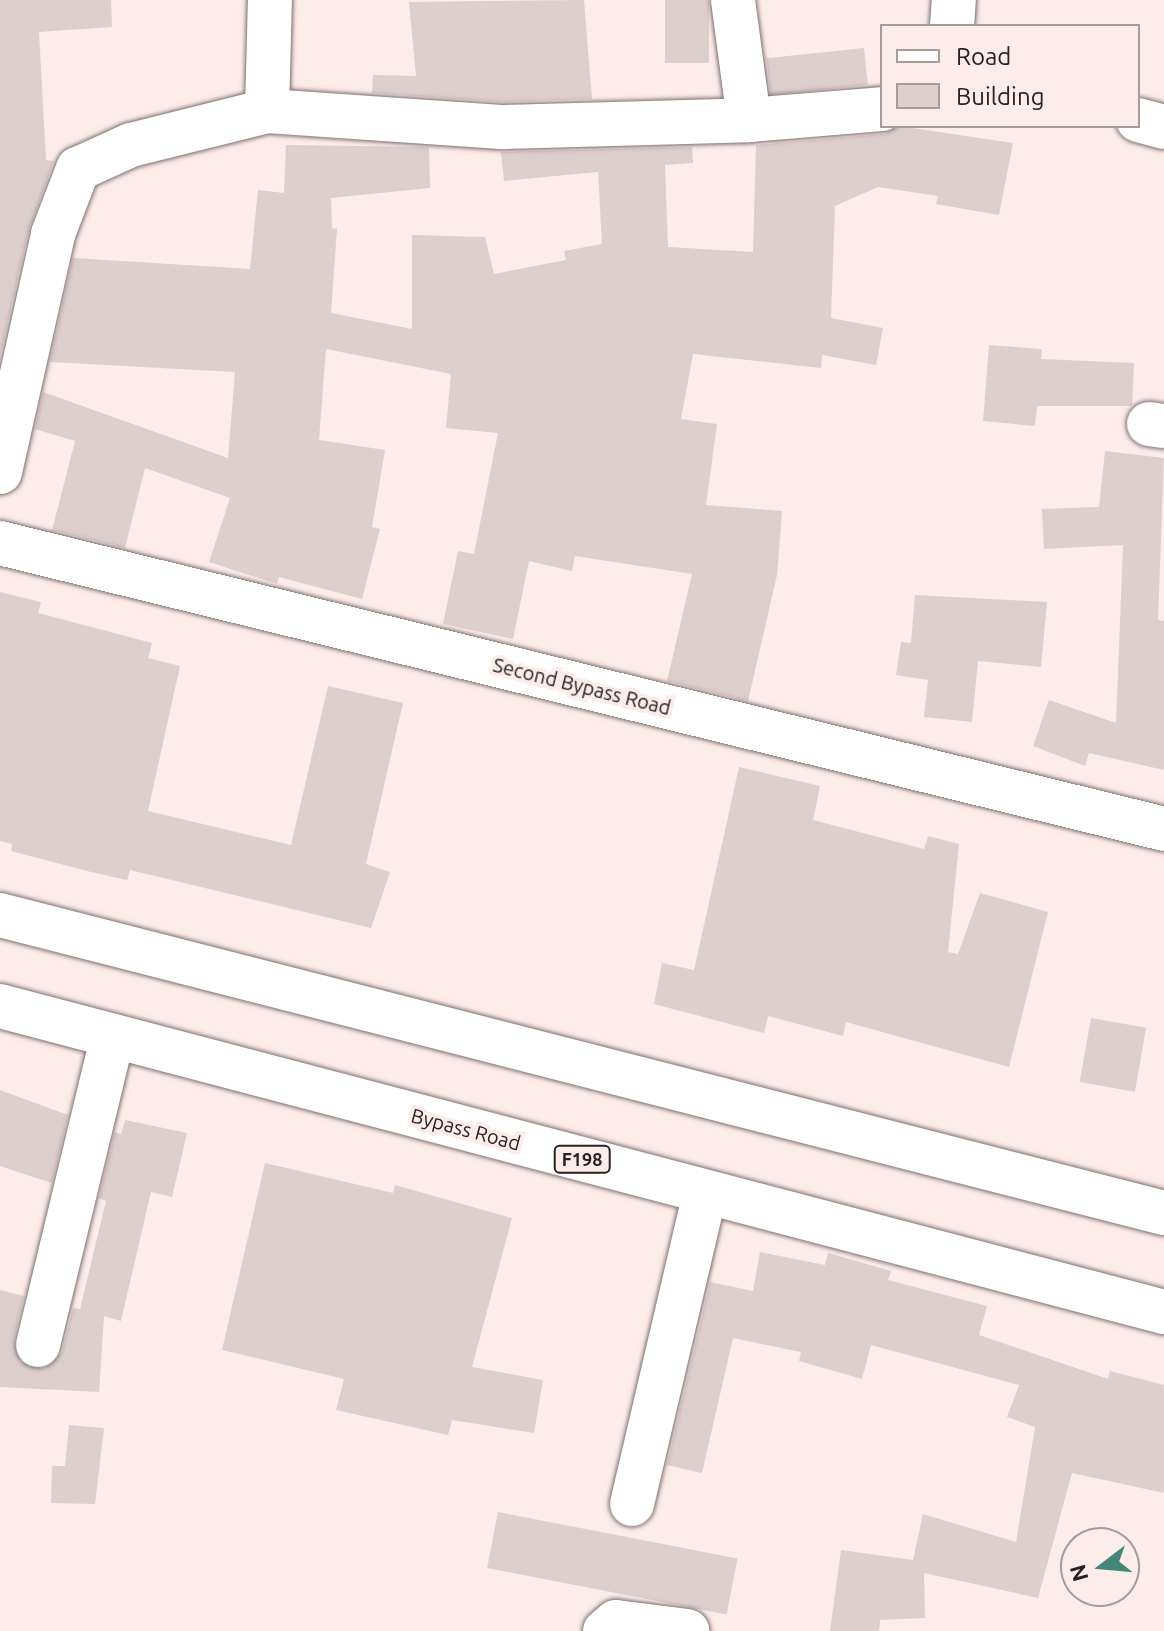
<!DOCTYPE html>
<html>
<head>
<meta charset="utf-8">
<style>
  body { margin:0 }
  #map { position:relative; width:1164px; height:1631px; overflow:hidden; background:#fcecea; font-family:Ubuntu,sans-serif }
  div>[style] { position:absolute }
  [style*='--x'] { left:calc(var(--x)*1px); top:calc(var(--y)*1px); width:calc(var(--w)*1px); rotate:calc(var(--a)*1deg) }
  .building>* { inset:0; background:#ddcfcd; transform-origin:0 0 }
  .roads { filter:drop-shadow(0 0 2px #7e716f) drop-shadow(0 0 2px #7e716f) }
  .minor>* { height:44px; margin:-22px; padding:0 22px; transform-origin:22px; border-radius:22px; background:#fff }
  .major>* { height:44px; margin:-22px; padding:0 22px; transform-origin:22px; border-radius:22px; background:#fff }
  span { translate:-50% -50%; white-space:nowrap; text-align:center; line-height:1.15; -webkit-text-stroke:8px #fcecea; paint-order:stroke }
  .shield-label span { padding:2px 6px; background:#fcecea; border:2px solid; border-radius:6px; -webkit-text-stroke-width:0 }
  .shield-label { font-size:18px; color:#282322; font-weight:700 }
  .street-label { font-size:20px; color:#282322 }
  .legend { position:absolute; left:880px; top:24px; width:260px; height:104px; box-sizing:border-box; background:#fcecea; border:2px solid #a79c9a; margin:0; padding:10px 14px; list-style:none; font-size:24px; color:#282322 }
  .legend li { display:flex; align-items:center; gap:16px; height:40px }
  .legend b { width:40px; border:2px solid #a79c9a }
  .north { position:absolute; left:1060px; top:1527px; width:80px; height:80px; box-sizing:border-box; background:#fcecea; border:2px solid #a79c9a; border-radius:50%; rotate:254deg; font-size:22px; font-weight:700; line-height:32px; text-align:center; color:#282322 }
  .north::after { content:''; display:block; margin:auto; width:28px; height:36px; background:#448677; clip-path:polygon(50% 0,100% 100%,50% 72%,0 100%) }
</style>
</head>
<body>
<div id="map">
  <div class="building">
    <i style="clip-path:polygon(0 0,111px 0,112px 27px,39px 32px,46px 160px,54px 161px,29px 229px,0 357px)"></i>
    <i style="clip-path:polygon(584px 0,592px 99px,504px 102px,372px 93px,373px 75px,416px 76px,409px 2px)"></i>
    <i style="left:665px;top:0;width:44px;height:63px"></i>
    <i style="left:864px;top:48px;width:37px;height:98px;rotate:84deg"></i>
    <i style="clip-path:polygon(899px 126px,1013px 143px,999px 215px,936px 204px,938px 196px,878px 187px,835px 206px,831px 318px,883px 328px,876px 365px,822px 355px,821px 368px,693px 354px,681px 419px,717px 424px,706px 505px,782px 511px,777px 575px,748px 701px,667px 681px,692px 574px,575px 556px,572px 571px,529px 561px,513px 639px,443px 624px,458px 551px,474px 554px,498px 433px,446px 428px,451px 374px,326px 349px,319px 440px,385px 450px,372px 527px,380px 529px,362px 599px,279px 577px,277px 584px,209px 562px,230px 498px,145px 468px,125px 548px,52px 530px,75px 441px,35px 429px,43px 392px,228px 458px,235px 372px,50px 362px,73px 258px,250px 269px,258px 190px,284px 193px,286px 145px,429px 147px,430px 188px,331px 198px,332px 228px,337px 229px,331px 313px,412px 329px,412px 235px,485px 237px,494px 274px,566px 260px,564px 251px,602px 244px,598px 172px,504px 181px,501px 152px,692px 147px,693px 163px,665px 165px,668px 247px,753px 252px,756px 145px,884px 134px)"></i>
    <i style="clip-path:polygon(989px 345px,1042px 349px,1041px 359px,1134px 363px,1132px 406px,1037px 406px,1035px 426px,983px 421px)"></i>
    <i style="clip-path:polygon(1105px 451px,1164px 458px,1158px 620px,1164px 621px,1164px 770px,1089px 753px,1085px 766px,1033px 746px,1049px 700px,1116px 723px,1123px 545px,1044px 549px,1042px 509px,1099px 507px)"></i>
    <i style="clip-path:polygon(0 592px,41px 602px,38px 613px,152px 643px,148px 658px,180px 666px,148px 811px,291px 845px,328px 686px,403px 703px,366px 864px,390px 872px,371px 928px,130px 870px,127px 880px,91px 872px,11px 851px,12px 844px,0 841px)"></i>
    <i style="clip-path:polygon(915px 595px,1047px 602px,1041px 667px,978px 661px,972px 722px,924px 717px,928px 680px,896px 675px,901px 642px,911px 643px)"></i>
    <i style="clip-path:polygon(739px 767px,820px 786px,813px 820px,924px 849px,928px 836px,959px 844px,948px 952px,958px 954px,980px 893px,1048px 912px,1009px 1067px,846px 1022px,843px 1036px,768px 1016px,764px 1033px,654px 1004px,662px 963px,694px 970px)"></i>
    <i style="left:1091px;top:1018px;width:56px;height:65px;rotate:10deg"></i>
    <i style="clip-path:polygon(0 1090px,68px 1115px,52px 1183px,0 1166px)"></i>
    <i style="clip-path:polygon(125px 1120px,187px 1133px,172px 1197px,151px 1192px,121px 1321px,104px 1316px,99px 1392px,0 1387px,0 1290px,24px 1296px,14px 1340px,20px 1362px,44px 1369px,62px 1352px,73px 1308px,80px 1309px,106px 1201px,99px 1198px,115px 1132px,121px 1134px)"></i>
    <i style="clip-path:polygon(265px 1163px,393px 1193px,395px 1185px,512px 1218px,472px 1367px,543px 1380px,534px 1433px,452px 1420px,448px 1435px,336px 1410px,344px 1379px,222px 1350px)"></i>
    <i style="clip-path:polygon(760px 1252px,825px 1265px,828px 1253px,891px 1271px,888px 1280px,987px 1306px,979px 1335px,1108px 1379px,1110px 1371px,1164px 1385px,1164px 1493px,1072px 1473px,1038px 1598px,924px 1573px,925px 1618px,880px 1620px,879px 1631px,830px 1631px,841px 1550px,913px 1560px,923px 1514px,1016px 1542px,1035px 1427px,1007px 1417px,1019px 1385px,871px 1345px,862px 1379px,799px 1361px,801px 1352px,733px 1338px,702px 1473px,667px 1465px,710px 1282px,753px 1291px)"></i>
    <i style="clip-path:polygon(69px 1425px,104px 1428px,95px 1504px,51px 1503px,52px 1466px,65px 1466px)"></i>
    <i style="left:498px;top:1512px;width:244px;height:57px;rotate:11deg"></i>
  </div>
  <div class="roads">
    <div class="minor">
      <i style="--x:733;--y:0;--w:121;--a:82.4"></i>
      <i style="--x:952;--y:26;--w:26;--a:-86"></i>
      <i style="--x:267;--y:111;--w:111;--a:-88.5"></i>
      <i style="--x:1138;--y:120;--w:27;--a:15"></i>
      <i style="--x:1149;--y:424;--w:15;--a:8"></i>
      <i style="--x:0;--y:472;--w:244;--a:-77.4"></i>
      <i style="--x:53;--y:234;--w:70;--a:-69"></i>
      <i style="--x:78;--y:169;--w:58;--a:-24.4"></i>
      <i style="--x:131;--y:145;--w:140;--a:-14"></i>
      <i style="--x:267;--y:111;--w:238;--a:3.9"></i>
      <i style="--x:504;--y:127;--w:245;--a:-1.6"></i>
      <i style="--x:749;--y:120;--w:133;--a:-4.7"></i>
      <i style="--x:0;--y:543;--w:1199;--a:13.8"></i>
      <i style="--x:38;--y:1345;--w:318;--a:-76.4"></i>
      <i style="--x:632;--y:1504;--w:320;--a:-76.8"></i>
      <i style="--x:605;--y:1631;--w:14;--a:-39"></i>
      <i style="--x:616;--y:1622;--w:72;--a:7.2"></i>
    </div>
    <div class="major">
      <i style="--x:0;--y:915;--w:1202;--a:14.36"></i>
      <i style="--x:0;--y:1006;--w:1204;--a:14.73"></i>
    </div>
  </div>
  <div class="shield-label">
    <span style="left:582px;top:1159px">F198</span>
  </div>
  <div class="street-label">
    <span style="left:582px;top:686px;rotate:14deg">Second Bypass Road</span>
    <span style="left:466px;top:1129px;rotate:15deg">Bypass Road</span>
  </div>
  <ul class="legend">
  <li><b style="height:10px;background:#fff"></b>Road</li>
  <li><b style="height:22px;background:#ddcfcd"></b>Building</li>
  </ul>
  <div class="north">N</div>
</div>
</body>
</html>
